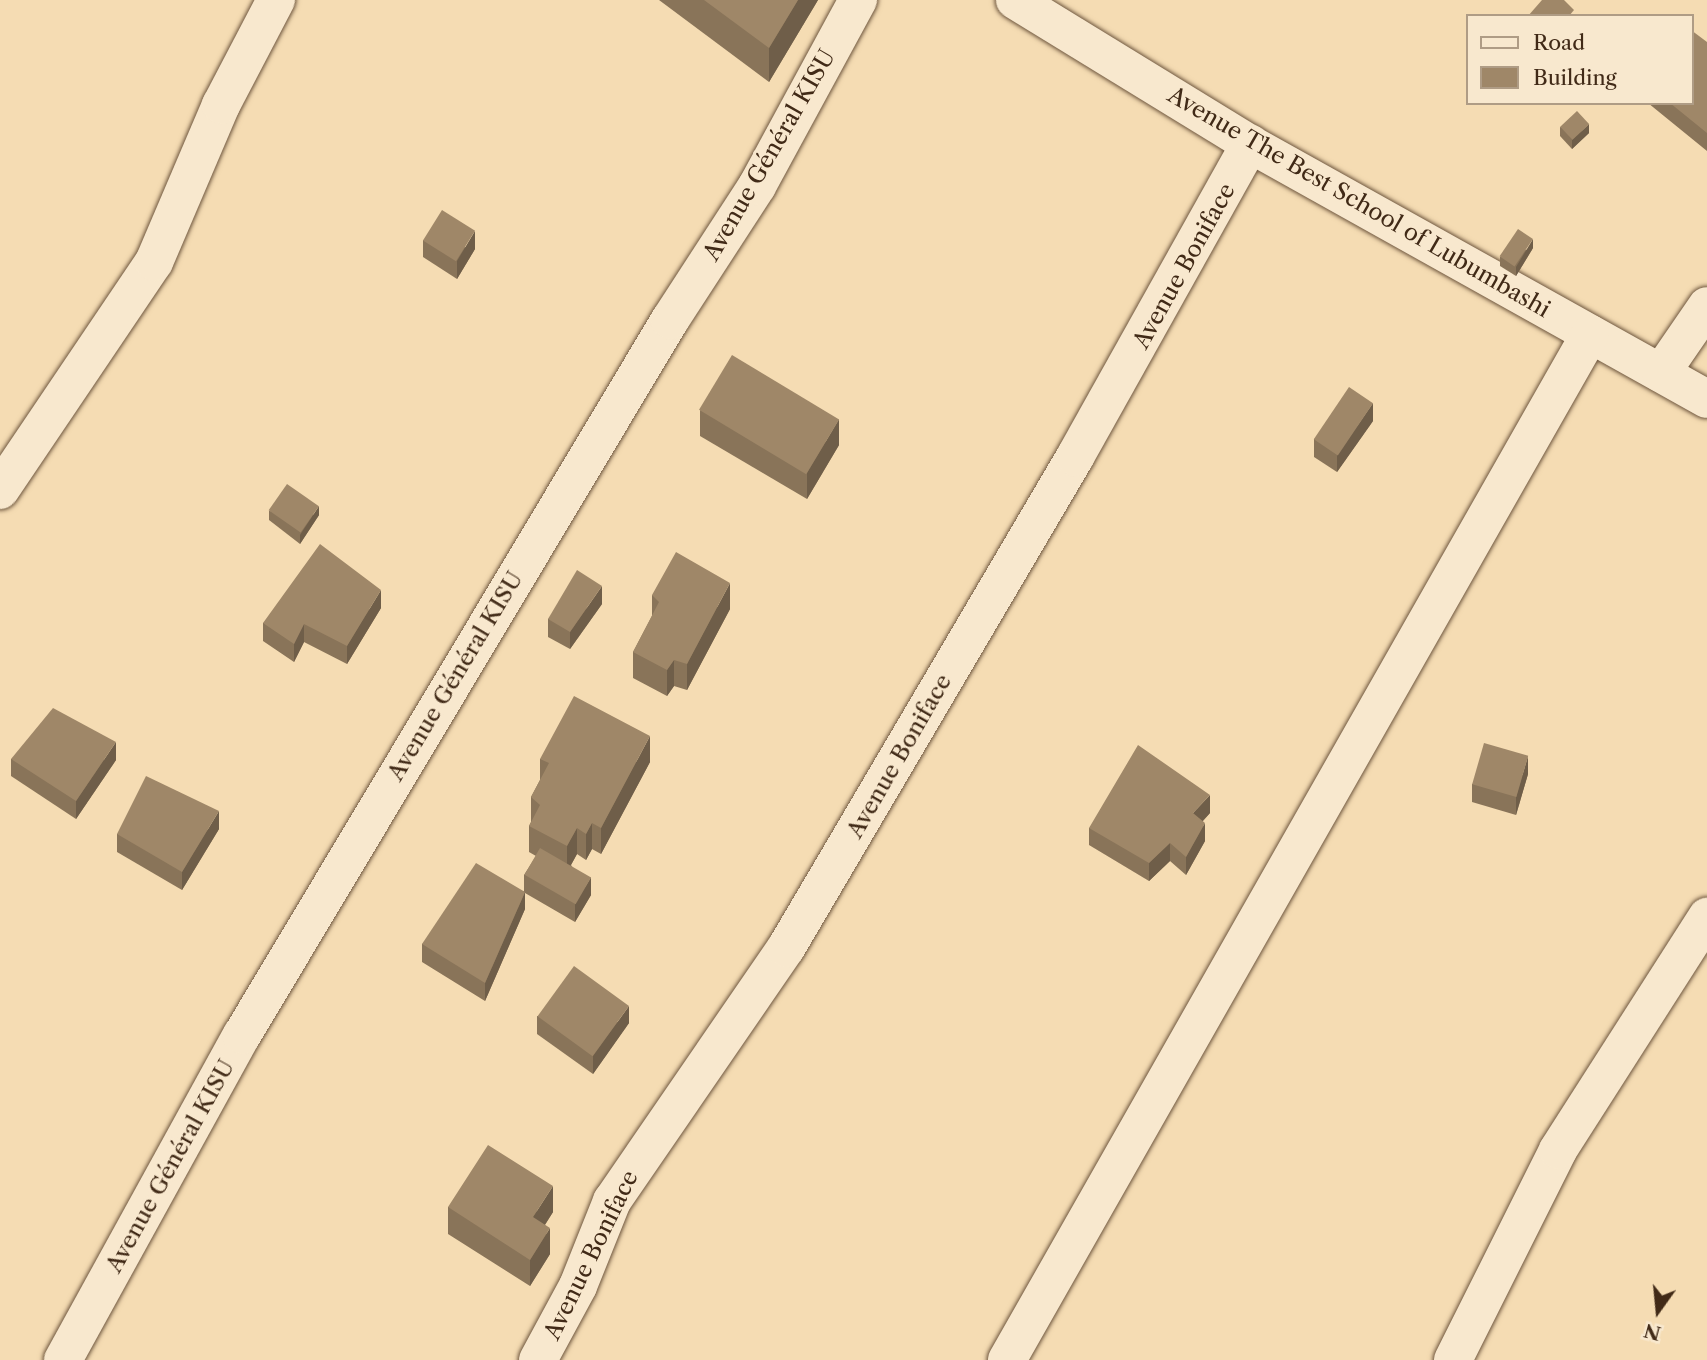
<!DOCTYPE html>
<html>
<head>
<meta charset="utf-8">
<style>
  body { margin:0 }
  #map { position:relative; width:1707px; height:1360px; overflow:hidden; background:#f5dcb3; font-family:"Libre Caslon Text",serif }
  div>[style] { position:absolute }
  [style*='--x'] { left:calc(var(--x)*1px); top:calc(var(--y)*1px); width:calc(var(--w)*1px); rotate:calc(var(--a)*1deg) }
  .roads { filter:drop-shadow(0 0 2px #6e563e) drop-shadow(0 0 2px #6e563e) }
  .minor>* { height:38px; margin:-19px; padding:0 19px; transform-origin:19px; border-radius:19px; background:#f8e8ce }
  .wall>* { inset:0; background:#897459 }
  .shaded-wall>* { inset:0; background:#6f5e49 }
  .building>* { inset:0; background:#9f8768; transform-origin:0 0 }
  span { translate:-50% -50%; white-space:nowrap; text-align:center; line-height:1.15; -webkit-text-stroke:6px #f8e8ce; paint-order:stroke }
  .street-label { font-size:23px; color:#412a17 }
  .legend { position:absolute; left:1466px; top:14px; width:228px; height:91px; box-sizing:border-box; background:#f8e8ce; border:2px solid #af9c85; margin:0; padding:9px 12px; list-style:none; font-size:21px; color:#412a17 }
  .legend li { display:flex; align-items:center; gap:14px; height:35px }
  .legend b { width:35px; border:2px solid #af9c85 }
  .north { position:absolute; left:1623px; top:1276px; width:70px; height:70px; -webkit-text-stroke:5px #f8e8ce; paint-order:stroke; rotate:195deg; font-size:19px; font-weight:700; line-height:28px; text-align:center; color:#412a17 }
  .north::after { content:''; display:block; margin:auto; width:24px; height:32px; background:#412a17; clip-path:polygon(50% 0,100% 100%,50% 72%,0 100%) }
</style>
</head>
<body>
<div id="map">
  <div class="roads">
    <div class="minor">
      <i style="--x:1015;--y:0;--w:276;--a:31.5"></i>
      <i style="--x:1250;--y:144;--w:523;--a:29.16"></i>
      <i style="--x:1661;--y:373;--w:81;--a:-55.5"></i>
      <i style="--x:0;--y:490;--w:275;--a:-56"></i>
      <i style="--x:154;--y:262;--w:171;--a:-66.9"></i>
      <i style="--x:221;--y:105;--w:119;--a:-62.4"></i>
      <i style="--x:63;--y:1360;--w:371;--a:-61.2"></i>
      <i style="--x:242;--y:1035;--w:833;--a:-59.1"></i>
      <i style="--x:670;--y:320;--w:160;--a:-57"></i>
      <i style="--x:757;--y:186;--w:212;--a:-61.5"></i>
      <i style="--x:538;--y:1360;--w:84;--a:-61.6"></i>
      <i style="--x:578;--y:1286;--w:92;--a:-68.2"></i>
      <i style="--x:612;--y:1201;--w:307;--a:-55.5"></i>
      <i style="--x:786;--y:948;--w:570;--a:-59.52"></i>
      <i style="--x:1075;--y:457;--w:359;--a:-60.8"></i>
      <i style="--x:1007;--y:1360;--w:1180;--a:-60.39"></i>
      <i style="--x:1453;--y:1360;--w:235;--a:-63.4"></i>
      <i style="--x:1558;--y:1150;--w:277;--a:-57.4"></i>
    </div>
  </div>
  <div class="wall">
    <i style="clip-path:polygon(659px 0,818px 0,769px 82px)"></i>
    <i style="clip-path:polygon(1707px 42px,1707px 151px,1648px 103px,1691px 103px)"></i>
    <i style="clip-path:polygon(1560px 127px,1589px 133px,1572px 149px,1560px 136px)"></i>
    <i style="clip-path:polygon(423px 240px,475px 249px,457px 279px,423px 257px)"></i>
    <i style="clip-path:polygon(1533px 248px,1516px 276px,1500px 266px,1500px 257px)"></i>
    <i style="clip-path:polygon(700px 410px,839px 445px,807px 499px,700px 436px)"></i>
    <i style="clip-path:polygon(1373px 421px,1337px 472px,1314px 457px,1314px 439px)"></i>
    <i style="clip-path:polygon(269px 511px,319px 515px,300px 544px,269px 520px)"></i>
    <i style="clip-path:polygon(652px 595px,730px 609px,687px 690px,674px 686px,667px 696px,633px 678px,633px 652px,652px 616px)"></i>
    <i style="clip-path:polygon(602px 604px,570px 649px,548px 637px,548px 619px)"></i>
    <i style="clip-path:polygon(381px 608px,347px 664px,304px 642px,294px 662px,263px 641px,263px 623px)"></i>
    <i style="clip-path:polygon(11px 759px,116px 760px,76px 819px,11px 776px)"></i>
    <i style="clip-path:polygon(540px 759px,650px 762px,601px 854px,592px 849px,586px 860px,577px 854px,571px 865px,591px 895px,575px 922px,525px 893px,525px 909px,485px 1001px,422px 962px,422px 944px,524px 891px,524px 875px,536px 856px,529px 852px,529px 826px,531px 822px,531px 797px,540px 780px)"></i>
    <i style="clip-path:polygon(1528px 774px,1516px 815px,1472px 802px,1472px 784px)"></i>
    <i style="clip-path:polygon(1210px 813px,1203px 821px,1205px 841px,1186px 875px,1170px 861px,1149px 881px,1089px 845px,1089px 828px)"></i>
    <i style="clip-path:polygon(219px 829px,182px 890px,117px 852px,117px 834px)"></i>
    <i style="clip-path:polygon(537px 1016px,629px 1023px,593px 1074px,537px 1034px)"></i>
    <i style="clip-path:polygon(448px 1207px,553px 1212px,545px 1225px,550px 1254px,530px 1286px,448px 1234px)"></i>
  </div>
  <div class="shaded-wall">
    <i style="clip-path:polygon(798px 0,818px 0,769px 82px,769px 48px)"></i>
    <i style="clip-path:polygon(1589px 124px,1589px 133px,1572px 149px,1572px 140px)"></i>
    <i style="clip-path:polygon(475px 231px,475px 249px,457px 279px,457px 261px)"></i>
    <i style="clip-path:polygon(1533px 239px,1533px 248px,1516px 276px,1516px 267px)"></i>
    <i style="clip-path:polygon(1373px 403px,1373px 421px,1337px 472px,1337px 455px)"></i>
    <i style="clip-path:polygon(839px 419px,839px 445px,807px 499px,807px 473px)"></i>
    <i style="clip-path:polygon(319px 506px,319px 515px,300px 544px,300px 535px)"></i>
    <i style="clip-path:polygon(730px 583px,730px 609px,687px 690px,687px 664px)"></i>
    <i style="clip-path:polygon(602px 586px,602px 604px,570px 649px,570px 632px)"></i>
    <i style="clip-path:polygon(381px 590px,381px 608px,347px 664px,347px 646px)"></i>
    <i style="clip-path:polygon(304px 624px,304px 642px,294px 662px,294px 644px)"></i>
    <i style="clip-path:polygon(674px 660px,674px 686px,667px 696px,667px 670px)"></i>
    <i style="clip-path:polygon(650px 736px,650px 762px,601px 854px,601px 828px)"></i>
    <i style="clip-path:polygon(116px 742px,116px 760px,76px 819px,76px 801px)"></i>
    <i style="clip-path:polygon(1528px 756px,1528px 774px,1516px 815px,1516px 797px)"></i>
    <i style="clip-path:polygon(1210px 795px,1210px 813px,1193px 831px,1193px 813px)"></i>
    <i style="clip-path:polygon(219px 811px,219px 829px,182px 890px,182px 872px)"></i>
    <i style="clip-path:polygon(592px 823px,592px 849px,586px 860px,586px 834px)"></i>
    <i style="clip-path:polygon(1205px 823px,1205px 841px,1186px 875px,1186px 857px)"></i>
    <i style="clip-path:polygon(577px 828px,577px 854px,567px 872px,567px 846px)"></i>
    <i style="clip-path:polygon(1170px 843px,1170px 861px,1149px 881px,1149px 863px)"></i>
    <i style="clip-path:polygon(591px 877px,591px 895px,575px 922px,575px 904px)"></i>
    <i style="clip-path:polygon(525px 892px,525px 909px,485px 1001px,485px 983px)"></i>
    <i style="clip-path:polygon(629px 1006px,629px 1023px,593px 1074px,593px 1056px)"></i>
    <i style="clip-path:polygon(553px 1186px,553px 1212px,533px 1243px,533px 1217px)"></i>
    <i style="clip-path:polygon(550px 1228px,550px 1254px,530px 1286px,530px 1260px)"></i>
  </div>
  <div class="building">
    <i style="clip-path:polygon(704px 0,798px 0,769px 48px)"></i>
    <i style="clip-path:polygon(1542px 0,1564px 0,1574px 10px,1569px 16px,1528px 16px)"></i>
    <i style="clip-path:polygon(1691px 30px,1707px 42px,1707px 133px,1670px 103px,1691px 103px)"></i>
    <i style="left:1577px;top:111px;width:18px;height:23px;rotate:47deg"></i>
    <i style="left:442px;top:210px;width:39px;height:36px;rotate:32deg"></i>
    <i style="left:1518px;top:229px;width:18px;height:33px;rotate:34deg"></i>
    <i style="left:732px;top:355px;width:125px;height:64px;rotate:31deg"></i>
    <i style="left:1349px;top:387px;width:29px;height:63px;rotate:34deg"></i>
    <i style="left:287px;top:484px;width:39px;height:32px;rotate:35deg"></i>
    <i style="clip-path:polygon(320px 544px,381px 590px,347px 646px,304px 624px,294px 644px,263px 623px)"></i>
    <i style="clip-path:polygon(676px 552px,730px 583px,687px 664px,674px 660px,667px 670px,633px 652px,659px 602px,652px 595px)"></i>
    <i style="clip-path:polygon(577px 570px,602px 586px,570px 632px,548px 619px)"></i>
    <i style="clip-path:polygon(574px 696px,650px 736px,601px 828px,592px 823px,586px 834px,577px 828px,567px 846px,529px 826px,540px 805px,531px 797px,549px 763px,540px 759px)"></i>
    <i style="clip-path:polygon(53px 708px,116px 742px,76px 801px,11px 759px)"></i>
    <i style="left:1484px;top:743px;width:46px;height:43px;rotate:16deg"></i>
    <i style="clip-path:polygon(1138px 745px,1210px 795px,1193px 813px,1205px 823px,1186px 857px,1170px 843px,1149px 863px,1089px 828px)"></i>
    <i style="clip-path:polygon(146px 776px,219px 811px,182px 872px,117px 834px)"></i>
    <i style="left:540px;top:848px;width:59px;height:31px;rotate:30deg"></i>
    <i style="clip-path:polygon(476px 863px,525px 892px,485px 983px,422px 944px)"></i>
    <i style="left:574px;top:966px;width:68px;height:62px;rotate:36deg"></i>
    <i style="clip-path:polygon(488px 1145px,553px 1186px,533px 1217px,550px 1228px,530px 1260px,448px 1207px)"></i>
  </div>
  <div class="street-label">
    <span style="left:769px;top:155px;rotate:-60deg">Avenue Général KISU</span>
    <span style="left:1359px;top:202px;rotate:30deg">Avenue The Best School of Lubumbashi</span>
    <span style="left:1184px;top:266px;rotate:-61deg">Avenue Boniface</span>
    <span style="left:455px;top:676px;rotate:-59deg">Avenue Général KISU</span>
    <span style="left:899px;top:756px;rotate:-60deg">Avenue Boniface</span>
    <span style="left:170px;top:1166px;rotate:-61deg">Avenue Général KISU</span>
    <span style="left:591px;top:1255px;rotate:-64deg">Avenue Boniface</span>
  </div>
  <ul class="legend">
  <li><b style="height:9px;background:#f8e8ce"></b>Road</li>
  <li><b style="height:19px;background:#9f8768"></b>Building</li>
  </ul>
  <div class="north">N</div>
</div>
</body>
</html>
